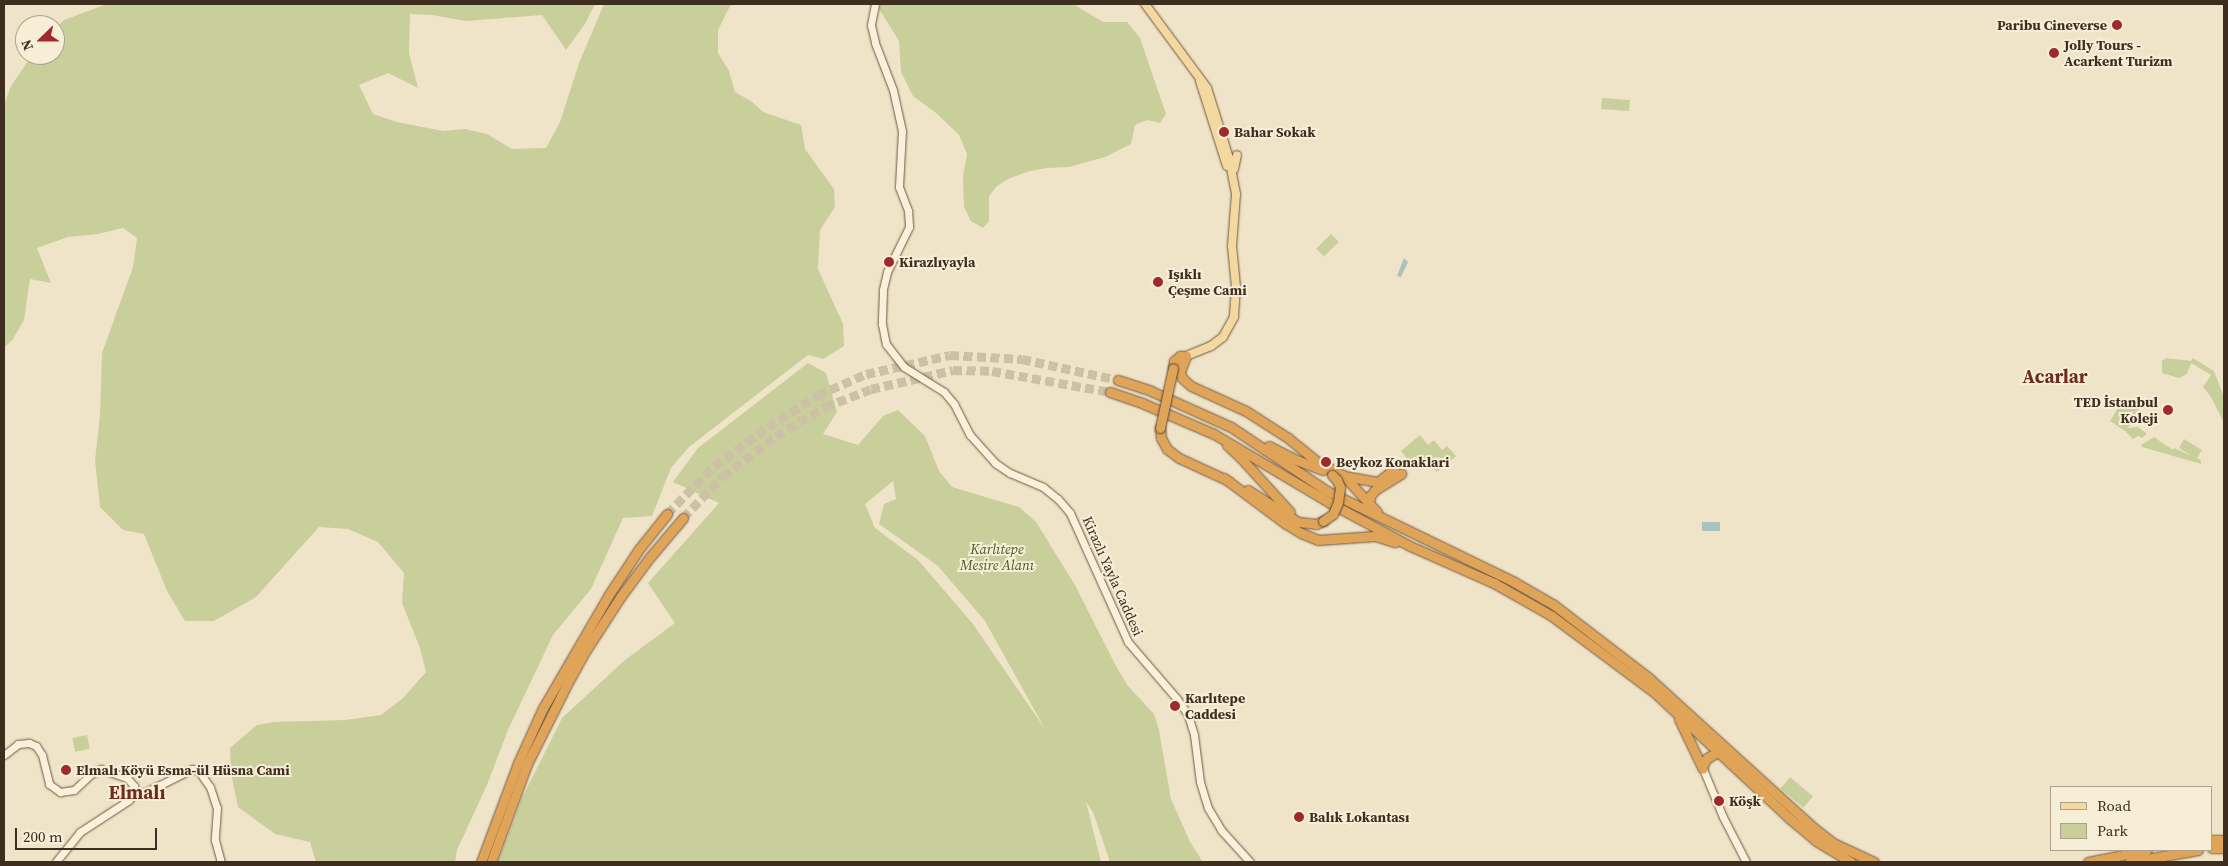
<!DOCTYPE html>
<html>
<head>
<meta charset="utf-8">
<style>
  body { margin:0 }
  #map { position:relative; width:2228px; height:866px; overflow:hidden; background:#f0e4c8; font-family:"Source Serif 4",serif }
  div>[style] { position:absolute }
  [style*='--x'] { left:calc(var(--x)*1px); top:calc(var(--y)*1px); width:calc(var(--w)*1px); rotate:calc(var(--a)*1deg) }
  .green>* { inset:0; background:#c9cf9b; transform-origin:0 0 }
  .water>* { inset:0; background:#a9c4bc; transform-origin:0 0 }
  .highway-tunnel>* { height:9px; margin-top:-4.5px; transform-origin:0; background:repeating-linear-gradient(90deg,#ccc0a6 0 9px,transparent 0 13.5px) }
  .roads { filter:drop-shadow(0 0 1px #6f573f) drop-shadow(0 0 1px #6f573f) }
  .secondary>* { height:7px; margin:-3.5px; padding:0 3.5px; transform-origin:3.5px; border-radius:3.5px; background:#faf1dc }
  .primary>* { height:8px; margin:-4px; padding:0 4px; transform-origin:4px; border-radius:4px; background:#f3d9a0 }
  .highway>* { height:9px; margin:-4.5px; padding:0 4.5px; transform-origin:4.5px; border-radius:4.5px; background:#e0a458 }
  .bridges { filter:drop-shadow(0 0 1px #5b4430) drop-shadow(0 0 1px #5b4430) }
  .highway-bridge>* { height:9px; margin:-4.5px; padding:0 4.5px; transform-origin:4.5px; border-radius:4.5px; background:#e0a458 }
  .dots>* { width:14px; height:14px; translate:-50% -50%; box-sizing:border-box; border:2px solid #f7eed8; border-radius:50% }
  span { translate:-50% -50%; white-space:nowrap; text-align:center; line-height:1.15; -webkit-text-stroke:4px #f7eed8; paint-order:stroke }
  .poi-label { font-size:14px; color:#3d2e20; font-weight:700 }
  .right { translate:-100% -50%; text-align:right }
  .left { translate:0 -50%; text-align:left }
  .park-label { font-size:14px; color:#4d5a26; font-style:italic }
  .street-label { font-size:14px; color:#3d2e20 }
  .district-label { font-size:19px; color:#6b2e1e; font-weight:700 }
  .frame { position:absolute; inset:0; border:5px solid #3d2e20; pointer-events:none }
  .legend { position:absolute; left:2050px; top:786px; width:162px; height:65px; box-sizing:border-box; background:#f7eed8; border:1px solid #ada18e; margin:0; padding:6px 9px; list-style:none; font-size:15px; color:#3d2e20 }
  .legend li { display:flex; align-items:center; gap:10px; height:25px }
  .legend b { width:25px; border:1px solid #ada18e }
  .north { position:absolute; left:15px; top:15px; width:50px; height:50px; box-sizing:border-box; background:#f7eed8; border:1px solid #ada18e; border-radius:50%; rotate:248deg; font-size:14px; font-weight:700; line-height:20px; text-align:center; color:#3d2e20 }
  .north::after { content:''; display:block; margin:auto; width:18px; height:22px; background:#9e2a2b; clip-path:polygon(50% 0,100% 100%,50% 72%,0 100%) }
  .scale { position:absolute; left:15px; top:828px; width:142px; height:22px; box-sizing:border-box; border:2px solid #3d2e20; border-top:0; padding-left:6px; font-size:15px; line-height:18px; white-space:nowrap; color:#3d2e20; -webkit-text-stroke:4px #f7eed8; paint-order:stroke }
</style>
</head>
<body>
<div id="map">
  <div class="green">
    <i style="clip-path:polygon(107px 4px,595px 4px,585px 24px,566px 50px,542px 15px,466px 21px,432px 15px,410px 14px,409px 53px,418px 88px,388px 73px,359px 85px,373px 114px,397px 122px,443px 131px,465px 129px,487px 134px,512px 149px,546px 148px,560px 122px,579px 63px,604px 4px,731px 4px,718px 30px,718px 53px,729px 71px,735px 92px,751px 101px,763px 112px,801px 125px,805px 149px,834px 189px,835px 207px,820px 230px,818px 269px,843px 324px,844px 346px,823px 359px,808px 355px,689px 447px,671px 468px,652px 516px,623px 518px,591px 589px,553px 635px,508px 730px,487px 785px,457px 850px,455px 862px,316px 862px,310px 842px,275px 834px,238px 807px,231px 773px,230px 748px,257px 725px,274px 722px,345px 720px,381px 715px,403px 698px,426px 672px,420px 648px,402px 603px,404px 573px,378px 542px,348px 529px,319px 527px,256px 597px,214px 621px,185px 621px,167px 591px,144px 534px,123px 530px,100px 507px,95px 461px,100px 415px,102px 353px,133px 267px,137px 238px,123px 228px,98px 234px,68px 237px,37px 248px,51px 283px,30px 279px,24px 320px,13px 339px,4px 348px,4px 105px,11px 86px,32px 55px,55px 55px,55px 30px,64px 20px)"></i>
    <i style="clip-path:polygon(880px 4px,1073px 4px,1103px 22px,1127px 22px,1140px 38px,1166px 114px,1160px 123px,1147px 120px,1135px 125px,1131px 144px,1105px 157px,1069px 167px,1047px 168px,1030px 171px,1010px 178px,997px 186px,989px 196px,989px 221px,983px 228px,971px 221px,964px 207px,963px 176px,967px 154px,959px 135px,936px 113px,913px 96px,901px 72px,899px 41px,879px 9px)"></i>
    <i style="left:1602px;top:98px;width:28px;height:11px;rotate:4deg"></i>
    <i style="left:1331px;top:234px;width:11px;height:21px;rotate:45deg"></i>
    <i style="clip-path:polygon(2166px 358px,2191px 361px,2193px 358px,2214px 371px,2224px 397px,2224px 423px,2211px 397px,2203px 387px,2211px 375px,2191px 363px,2187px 374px,2179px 378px,2162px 373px,2162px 361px)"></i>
    <i style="clip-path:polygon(evenodd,808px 363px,826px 373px,837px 412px,823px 434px,858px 445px,883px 416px,898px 410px,925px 436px,939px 471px,952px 487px,1019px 507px,1036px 522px,1075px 585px,1117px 668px,1128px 686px,1154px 714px,1159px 730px,1171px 799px,1190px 842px,1203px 862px,1110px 862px,1093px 812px,1086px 802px,1101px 862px,498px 862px,521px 800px,562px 718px,625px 660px,675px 623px,648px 583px,719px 503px,673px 482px,698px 448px,808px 363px,893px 481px,896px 499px,884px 504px,879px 524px,938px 566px,985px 621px,1045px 729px,973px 624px,918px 560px,875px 528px,865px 504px,893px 481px)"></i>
    <i style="clip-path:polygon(2124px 398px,2139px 408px,2128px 428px,2138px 427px,2147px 434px,2142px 438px,2138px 436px,2133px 439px,2125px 431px,2110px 421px)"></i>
    <i style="clip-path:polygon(1420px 435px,1428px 445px,1434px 440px,1442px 450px,1447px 446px,1456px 456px,1437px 472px,1428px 463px,1423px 467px,1414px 457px,1409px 461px,1401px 451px)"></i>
    <i style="clip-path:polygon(2154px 437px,2173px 450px,2174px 448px,2192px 456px,2179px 448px,2184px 439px,2202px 450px,2197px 458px,2201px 460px,2201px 464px,2142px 447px,2141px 445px)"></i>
    <i style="left:87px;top:735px;width:14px;height:15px;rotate:78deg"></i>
    <i style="left:1790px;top:777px;width:30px;height:15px;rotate:40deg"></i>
  </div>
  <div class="water">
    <i style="clip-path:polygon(1404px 258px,1408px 262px,1401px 277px,1397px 276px)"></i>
    <i style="left:1720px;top:522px;width:9px;height:18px;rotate:90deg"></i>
  </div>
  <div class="highway-tunnel">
    <i style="--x:667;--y:514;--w:67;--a:-45.6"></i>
    <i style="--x:714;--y:466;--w:67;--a:-35.8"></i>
    <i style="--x:768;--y:427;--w:59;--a:-32.6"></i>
    <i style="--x:818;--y:395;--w:52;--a:-23.6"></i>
    <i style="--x:866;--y:374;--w:86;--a:-12.7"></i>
    <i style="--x:950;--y:355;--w:72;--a:3.2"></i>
    <i style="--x:1022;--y:359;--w:98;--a:12.3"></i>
    <i style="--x:683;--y:518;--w:58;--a:-46.4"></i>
    <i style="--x:723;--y:476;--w:66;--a:-37"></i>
    <i style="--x:776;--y:436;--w:57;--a:-30.6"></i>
    <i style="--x:825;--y:407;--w:49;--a:-21.4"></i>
    <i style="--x:871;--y:389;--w:84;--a:-13"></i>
    <i style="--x:953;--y:370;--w:39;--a:1"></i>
    <i style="--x:992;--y:371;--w:120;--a:10.1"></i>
  </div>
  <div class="roads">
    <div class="secondary">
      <i style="--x:875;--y:4;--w:21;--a:101"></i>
      <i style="--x:871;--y:25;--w:18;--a:77"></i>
      <i style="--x:875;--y:43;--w:50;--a:69"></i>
      <i style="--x:893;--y:90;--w:42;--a:77.6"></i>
      <i style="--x:902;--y:131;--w:56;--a:93.1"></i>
      <i style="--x:899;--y:187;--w:26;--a:69"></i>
      <i style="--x:908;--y:211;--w:16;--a:86"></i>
      <i style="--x:909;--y:227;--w:50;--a:116.1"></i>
      <i style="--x:887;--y:272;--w:18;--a:103"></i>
      <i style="--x:883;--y:290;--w:34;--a:92"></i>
      <i style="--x:882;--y:324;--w:20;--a:79"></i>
      <i style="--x:886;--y:344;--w:29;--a:52"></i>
      <i style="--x:904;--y:367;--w:47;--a:32"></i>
      <i style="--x:944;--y:392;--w:16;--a:50"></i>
      <i style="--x:954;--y:404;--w:35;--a:63"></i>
      <i style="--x:970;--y:435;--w:38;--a:48"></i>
      <i style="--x:995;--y:463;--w:18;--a:34"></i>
      <i style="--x:1010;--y:473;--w:36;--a:23"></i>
      <i style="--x:1043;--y:487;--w:19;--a:39"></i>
      <i style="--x:1058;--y:499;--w:18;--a:49"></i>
      <i style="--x:1070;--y:513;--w:141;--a:65.8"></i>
      <i style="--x:1128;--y:642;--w:75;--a:49.3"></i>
      <i style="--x:1177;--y:699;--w:19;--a:55"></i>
      <i style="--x:1188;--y:715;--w:21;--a:73"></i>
      <i style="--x:1194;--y:735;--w:47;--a:82.7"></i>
      <i style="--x:1200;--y:782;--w:27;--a:73"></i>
      <i style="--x:1208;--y:808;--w:26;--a:59"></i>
      <i style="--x:1221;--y:830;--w:43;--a:47.8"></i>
      <i style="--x:4;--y:755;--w:18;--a:-38"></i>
      <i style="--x:18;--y:744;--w:11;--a:-5"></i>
      <i style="--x:29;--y:743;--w:8;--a:23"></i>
      <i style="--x:36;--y:746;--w:11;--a:56"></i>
      <i style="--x:42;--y:755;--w:30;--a:76"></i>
      <i style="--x:49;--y:784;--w:14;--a:36"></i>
      <i style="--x:60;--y:792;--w:14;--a:-8"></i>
      <i style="--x:74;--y:790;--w:23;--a:-43"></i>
      <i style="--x:91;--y:774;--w:11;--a:-27"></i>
      <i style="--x:101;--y:769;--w:28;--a:19"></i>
      <i style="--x:127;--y:778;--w:11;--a:49"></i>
      <i style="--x:134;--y:786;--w:7;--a:90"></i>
      <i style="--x:134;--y:793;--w:9;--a:126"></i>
      <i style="--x:129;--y:800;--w:59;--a:146.9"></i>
      <i style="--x:80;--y:832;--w:38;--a:129"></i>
      <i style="--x:1703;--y:769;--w:52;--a:67.4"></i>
      <i style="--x:1723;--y:817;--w:51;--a:62.9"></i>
      <i style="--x:132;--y:796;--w:15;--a:-16"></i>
      <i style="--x:146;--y:792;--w:51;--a:-26.6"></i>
      <i style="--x:192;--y:769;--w:6;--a:9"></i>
      <i style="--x:198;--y:770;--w:21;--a:55"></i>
      <i style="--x:210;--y:787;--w:22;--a:72"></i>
      <i style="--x:217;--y:808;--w:32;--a:94"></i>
      <i style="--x:215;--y:840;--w:23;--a:75"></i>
    </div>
    <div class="primary">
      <i style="--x:1145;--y:4;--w:104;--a:53.6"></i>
      <i style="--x:1207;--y:88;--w:73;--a:72.6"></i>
      <i style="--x:1229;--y:158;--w:37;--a:79"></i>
      <i style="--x:1236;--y:194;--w:52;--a:94.4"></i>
      <i style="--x:1232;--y:246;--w:41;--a:84.4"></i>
      <i style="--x:1236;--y:287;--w:30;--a:94"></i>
      <i style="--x:1234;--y:317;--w:23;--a:119"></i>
      <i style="--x:1223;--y:337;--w:15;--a:143"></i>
      <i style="--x:1211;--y:346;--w:27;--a:158"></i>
      <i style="--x:1200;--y:81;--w:89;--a:72.4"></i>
      <i style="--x:1234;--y:169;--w:14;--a:-78"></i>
    </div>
    <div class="highway">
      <i style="--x:1186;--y:356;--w:17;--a:111"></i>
      <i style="--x:1180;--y:372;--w:6;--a:72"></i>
      <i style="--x:1182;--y:378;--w:12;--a:42"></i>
      <i style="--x:1191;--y:386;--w:60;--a:24.4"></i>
      <i style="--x:1246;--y:411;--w:50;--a:32.7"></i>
      <i style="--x:1288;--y:438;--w:38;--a:39"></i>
      <i style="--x:1318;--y:462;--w:30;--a:28"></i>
      <i style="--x:1344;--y:476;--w:49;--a:47.5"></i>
      <i style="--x:1173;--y:368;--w:7;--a:-82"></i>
      <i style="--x:1174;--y:361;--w:8;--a:-40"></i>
      <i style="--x:1180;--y:356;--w:6;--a:0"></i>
      <i style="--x:1118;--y:380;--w:35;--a:18"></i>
      <i style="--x:1151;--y:391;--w:88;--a:24.2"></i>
      <i style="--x:1231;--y:427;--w:115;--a:33.7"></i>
      <i style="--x:1327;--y:491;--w:208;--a:25.9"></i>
      <i style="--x:1514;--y:582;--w:46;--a:29.9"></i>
      <i style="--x:1554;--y:605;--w:120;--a:37.5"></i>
      <i style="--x:1649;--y:678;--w:223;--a:42.3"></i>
      <i style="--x:1814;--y:828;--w:24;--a:38"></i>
      <i style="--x:1833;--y:843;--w:45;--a:24.9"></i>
      <i style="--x:1110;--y:392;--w:34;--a:19"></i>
      <i style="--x:1142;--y:403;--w:78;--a:23.3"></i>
      <i style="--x:1214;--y:434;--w:135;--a:30.7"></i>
      <i style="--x:1330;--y:503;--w:91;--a:28.3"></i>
      <i style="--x:1410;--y:546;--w:92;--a:23.8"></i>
      <i style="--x:1494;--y:583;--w:67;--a:29.6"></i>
      <i style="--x:1552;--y:616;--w:127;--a:36.7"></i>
      <i style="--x:1654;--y:692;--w:185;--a:43"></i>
      <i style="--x:1789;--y:818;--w:35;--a:40"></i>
      <i style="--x:1816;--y:841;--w:41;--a:31"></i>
      <i style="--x:1160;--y:428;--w:10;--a:84"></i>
      <i style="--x:1161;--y:438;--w:13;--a:61"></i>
      <i style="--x:1167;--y:449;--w:15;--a:37"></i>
      <i style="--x:1179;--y:458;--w:55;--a:24.7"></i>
      <i style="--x:1227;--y:445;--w:18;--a:43"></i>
      <i style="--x:1240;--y:457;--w:74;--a:47.7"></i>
      <i style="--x:1269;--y:446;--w:28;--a:27"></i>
      <i style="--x:1294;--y:459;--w:31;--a:21"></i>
      <i style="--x:1344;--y:476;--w:35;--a:10"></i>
      <i style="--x:1378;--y:482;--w:21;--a:-39"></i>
      <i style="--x:1224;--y:478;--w:77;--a:36.6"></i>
      <i style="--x:1286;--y:524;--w:17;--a:31"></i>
      <i style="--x:1301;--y:533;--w:18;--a:22"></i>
      <i style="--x:1318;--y:540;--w:57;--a:-4"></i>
      <i style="--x:1375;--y:536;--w:21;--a:17"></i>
      <i style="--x:1248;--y:490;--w:59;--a:32.6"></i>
      <i style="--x:1298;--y:522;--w:18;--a:6"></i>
      <i style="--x:1316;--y:524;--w:8;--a:-23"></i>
      <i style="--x:1369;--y:505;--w:9;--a:-84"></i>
      <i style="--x:1370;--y:496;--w:8;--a:-50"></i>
      <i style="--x:1375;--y:490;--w:31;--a:-32"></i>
      <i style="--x:1679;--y:719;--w:55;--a:64.4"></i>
      <i style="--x:1703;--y:765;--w:8;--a:-60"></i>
      <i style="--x:1707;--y:758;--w:13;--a:-29"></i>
      <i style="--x:2212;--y:840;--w:12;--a:0"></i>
      <i style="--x:2212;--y:848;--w:12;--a:0"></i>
      <i style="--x:481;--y:862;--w:106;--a:-69.5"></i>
      <i style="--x:518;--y:763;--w:60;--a:-65.6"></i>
      <i style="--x:543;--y:708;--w:133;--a:-59.8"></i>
      <i style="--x:610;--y:593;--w:53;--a:-56.6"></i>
      <i style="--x:639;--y:549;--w:45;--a:-51.3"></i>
      <i style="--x:491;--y:862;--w:104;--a:-69.8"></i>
      <i style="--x:527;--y:764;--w:89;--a:-63.4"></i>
      <i style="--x:567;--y:684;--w:39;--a:-61"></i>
      <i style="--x:586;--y:650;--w:64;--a:-57.1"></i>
      <i style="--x:621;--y:596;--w:49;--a:-53.4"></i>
      <i style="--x:650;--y:557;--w:51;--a:-49.8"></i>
      <i style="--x:2088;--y:862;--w:60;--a:-11.5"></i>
      <i style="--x:2129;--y:862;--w:70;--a:-9.9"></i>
    </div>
  </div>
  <div class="bridges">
    <div class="highway-bridge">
      <i style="--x:1160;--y:428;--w:61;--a:-77.8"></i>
      <i style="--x:1323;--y:521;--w:12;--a:-35"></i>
      <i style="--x:1333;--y:514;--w:13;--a:-67"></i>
      <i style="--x:1338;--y:502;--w:15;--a:-82"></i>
      <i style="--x:1340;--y:487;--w:8;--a:-113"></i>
      <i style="--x:1337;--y:480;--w:7;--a:-135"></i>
    </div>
  </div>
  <div class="dots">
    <i style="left:2117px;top:25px;background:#9e2a2b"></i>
    <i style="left:2054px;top:53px;background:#9e2a2b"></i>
    <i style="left:1224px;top:132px;background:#9e2a2b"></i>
    <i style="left:889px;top:262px;background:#9e2a2b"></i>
    <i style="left:1158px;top:282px;background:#9e2a2b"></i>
    <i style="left:2168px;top:410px;background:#9e2a2b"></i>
    <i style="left:1326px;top:462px;background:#9e2a2b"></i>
    <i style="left:1175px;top:706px;background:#9e2a2b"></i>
    <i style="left:66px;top:770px;background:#9e2a2b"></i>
    <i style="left:1719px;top:801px;background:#9e2a2b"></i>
    <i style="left:1299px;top:817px;background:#9e2a2b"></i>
  </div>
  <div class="poi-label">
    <span class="right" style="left:2107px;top:25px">Paribu Cineverse</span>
    <span class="left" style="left:2064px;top:53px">Jolly Tours -<br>Acarkent Turizm</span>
    <span class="left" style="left:1234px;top:132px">Bahar Sokak</span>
    <span class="left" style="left:899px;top:262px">Kirazlıyayla</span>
    <span class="left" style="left:1168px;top:282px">Işıklı<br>Çeşme Cami</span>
    <span class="right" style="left:2158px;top:410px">TED İstanbul<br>Koleji</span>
    <span class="left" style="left:1336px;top:462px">Beykoz Konaklari</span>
    <span class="left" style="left:1185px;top:706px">Karlıtepe<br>Caddesi</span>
    <span class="left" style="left:76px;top:770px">Elmalı Köyü Esma-ül Hüsna Cami</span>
    <span class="left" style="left:1729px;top:801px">Köşk</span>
    <span class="left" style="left:1309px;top:817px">Balık Lokantası</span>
  </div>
  <div class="park-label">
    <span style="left:997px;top:557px">Karlıtepe<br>Mesire Alanı</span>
  </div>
  <div class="street-label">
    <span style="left:1113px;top:576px;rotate:66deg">Kirazlı Yayla Caddesi</span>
  </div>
  <div class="district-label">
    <span style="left:2055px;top:377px">Acarlar</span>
    <span style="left:137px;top:793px">Elmalı</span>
  </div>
  <div class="frame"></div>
  <ul class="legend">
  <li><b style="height:6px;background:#f3d9a0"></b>Road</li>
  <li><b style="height:14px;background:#c9cf9b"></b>Park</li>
  </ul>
  <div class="north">N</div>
  <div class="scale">200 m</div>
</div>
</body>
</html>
